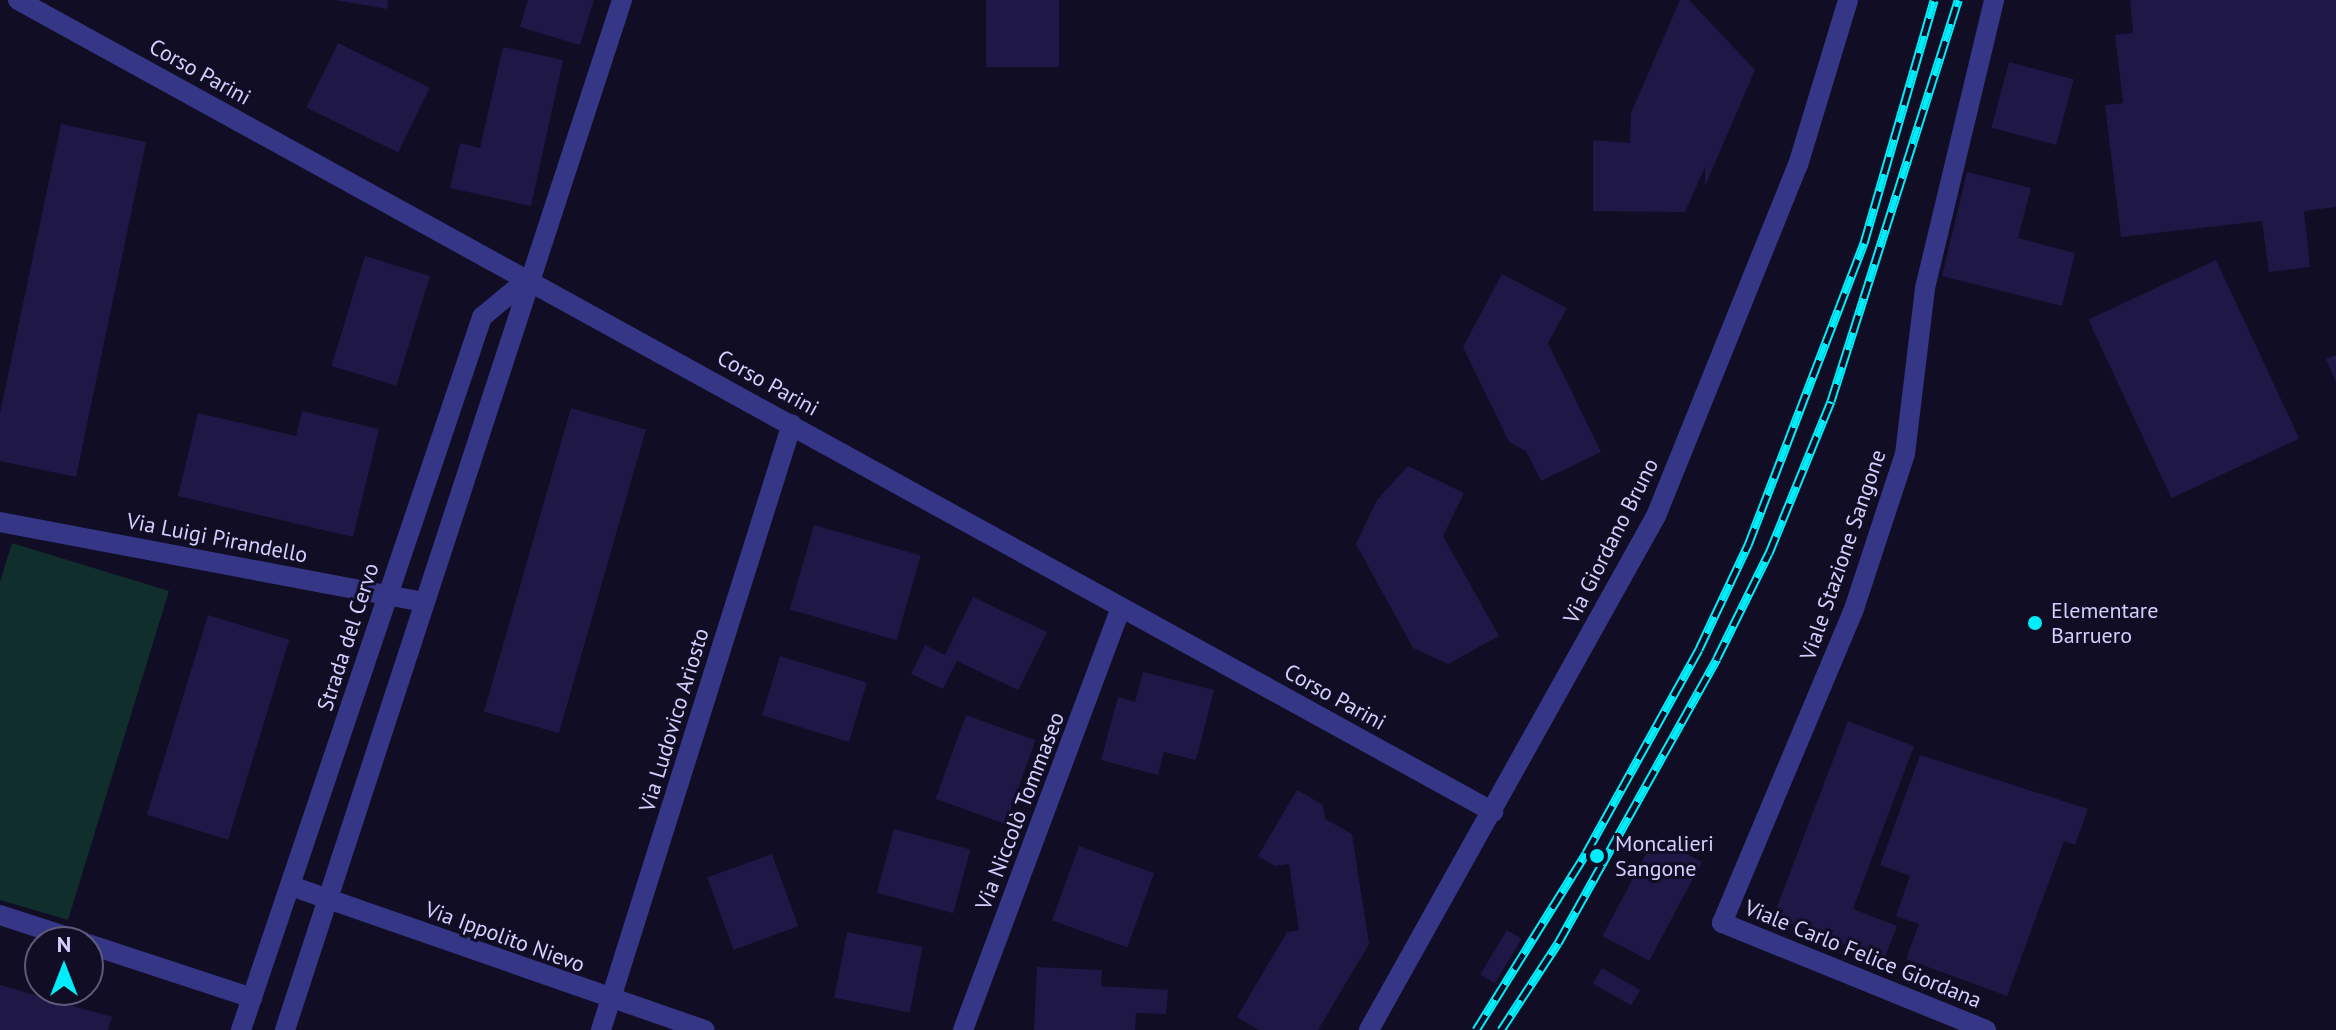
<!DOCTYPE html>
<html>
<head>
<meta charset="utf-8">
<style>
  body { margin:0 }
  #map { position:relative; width:2336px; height:1030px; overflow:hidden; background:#100d24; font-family:"PT Sans",sans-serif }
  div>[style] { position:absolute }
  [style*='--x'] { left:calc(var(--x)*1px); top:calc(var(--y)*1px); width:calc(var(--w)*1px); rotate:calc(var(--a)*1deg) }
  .green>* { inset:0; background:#0f2e2c }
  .building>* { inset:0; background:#1f1846; transform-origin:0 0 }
  .minor>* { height:20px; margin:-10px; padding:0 10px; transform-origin:10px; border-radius:10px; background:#353686 }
  .rail>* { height:9px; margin-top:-4.5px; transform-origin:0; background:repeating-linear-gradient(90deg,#100d24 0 18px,#00eefb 0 36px); box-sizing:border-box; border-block:2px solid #00eefb }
  .dots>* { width:22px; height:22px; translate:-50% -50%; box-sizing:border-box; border:4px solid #100d24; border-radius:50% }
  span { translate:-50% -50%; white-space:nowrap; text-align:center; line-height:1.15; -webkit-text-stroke:6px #100d24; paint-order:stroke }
  .street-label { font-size:22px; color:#d3d0ff }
  .poi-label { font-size:22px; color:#d3d0ff }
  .left { translate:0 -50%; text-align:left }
  .north { position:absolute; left:24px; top:926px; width:80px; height:80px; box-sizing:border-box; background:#100d24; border:2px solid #5e5b7c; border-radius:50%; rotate:0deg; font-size:22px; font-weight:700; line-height:32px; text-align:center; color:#d3d0ff }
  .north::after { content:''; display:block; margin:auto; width:28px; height:36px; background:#00eefb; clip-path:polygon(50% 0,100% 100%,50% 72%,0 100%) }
</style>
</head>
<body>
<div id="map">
  <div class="green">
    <i style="clip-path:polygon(12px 543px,169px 591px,68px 920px,0 900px,0 582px)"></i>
  </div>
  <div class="building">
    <i style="clip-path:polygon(334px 0,388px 0,387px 9px)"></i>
    <i style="clip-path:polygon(528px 0,594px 0,580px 45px,520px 27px)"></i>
    <i style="left:986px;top:0;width:73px;height:67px"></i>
    <i style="clip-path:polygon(1680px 0,1689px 0,1755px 70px,1705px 186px,1705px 167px,1685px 212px,1593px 211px,1593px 140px,1630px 143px,1631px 113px)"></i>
    <i style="clip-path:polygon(2130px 0,2336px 0,2336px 207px,2304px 211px,2310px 267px,2269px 272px,2262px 221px,2121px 237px,2105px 105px,2123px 103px,2115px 35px,2133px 33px)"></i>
    <i style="left:338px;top:43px;width:102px;height:72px;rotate:26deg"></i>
    <i style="clip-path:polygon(503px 47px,563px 60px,531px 206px,450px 188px,460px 143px,480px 148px)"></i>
    <i style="left:2009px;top:62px;width:67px;height:68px;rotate:15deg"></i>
    <i style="clip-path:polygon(61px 124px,146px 142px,76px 477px,0 461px,0 413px)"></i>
    <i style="clip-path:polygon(1967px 172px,2031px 188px,2018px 238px,2075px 253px,2062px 306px,1942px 276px)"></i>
    <i style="left:365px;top:256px;width:68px;height:115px;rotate:17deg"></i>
    <i style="left:2216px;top:260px;width:197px;height:141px;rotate:65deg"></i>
    <i style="clip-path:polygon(1502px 274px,1567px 308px,1548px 343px,1601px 452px,1541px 481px,1526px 451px,1509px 442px,1463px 347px)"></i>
    <i style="clip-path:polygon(2336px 355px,2336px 382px,2326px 359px)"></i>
    <i style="left:571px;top:408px;width:78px;height:316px;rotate:16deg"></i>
    <i style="clip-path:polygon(302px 411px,379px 429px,353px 537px,178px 496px,198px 413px,296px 436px)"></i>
    <i style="clip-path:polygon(1408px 466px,1464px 493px,1443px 536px,1499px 636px,1448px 664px,1413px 648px,1356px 544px,1377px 500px)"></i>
    <i style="left:814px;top:525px;width:111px;height:88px;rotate:16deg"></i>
    <i style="clip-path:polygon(973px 597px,1047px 632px,1018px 690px,957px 661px,943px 689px,911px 674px,925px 645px,945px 655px)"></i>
    <i style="left:208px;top:615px;width:85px;height:209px;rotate:17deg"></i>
    <i style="left:780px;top:656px;width:91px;height:62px;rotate:17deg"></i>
    <i style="clip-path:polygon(1143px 672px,1214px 690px,1196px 760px,1164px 752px,1158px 775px,1101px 760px,1118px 697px,1135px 702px)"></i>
    <i style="left:966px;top:715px;width:74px;height:89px;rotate:20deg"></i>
    <i style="clip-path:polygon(1848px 721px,1914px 746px,1853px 909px,1897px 926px,1884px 959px,1773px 917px)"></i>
    <i style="clip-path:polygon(1920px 755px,2088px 809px,2075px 845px,2064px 841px,2007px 996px,1906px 959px,1919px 924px,1896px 916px,1910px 876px,1880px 865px)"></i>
    <i style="clip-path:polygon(1297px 790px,1323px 805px,1325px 819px,1352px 834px,1369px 944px,1318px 1030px,1259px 1030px,1237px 1017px,1287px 932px,1299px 930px,1289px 864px,1275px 866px,1258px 856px)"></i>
    <i style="left:894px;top:829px;width:79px;height:66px;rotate:15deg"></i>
    <i style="left:1655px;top:837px;width:53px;height:112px;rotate:28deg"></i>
    <i style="left:1079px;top:846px;width:80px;height:79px;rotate:20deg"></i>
    <i style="left:772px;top:854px;width:77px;height:69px;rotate:70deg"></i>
    <i style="left:1507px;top:930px;width:17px;height:52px;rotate:31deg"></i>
    <i style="left:847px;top:932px;width:77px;height:67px;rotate:11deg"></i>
    <i style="clip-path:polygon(1037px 967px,1102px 970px,1101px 986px,1168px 990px,1166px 1014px,1136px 1013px,1135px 1030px,1034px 1030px)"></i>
    <i style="left:1602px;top:968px;width:44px;height:18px;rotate:30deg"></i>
    <i style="clip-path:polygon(0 985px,112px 1017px,108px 1030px,0 1030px)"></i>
  </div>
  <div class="minor">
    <i style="--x:18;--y:0;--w:1684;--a:28.83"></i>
    <i style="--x:0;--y:522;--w:431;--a:10.7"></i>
    <i style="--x:291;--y:886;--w:438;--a:19.2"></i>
    <i style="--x:0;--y:915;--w:87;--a:18"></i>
    <i style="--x:88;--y:944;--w:173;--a:18.2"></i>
    <i style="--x:241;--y:1030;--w:753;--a:-71.32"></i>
    <i style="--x:482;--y:317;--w:61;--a:-39.7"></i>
    <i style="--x:285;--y:1030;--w:1084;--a:-71.88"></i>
    <i style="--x:601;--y:1030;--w:635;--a:-72.51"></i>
    <i style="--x:963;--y:1030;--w:451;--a:-69.5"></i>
    <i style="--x:1369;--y:1030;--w:589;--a:-60.82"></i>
    <i style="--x:1656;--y:516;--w:379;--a:-68"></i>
    <i style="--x:1798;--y:165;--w:172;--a:-73.1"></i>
    <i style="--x:1986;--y:1030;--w:285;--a:-157.9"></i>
    <i style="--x:1722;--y:923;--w:337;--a:-67.2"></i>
    <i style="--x:1853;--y:612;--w:166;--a:-71.8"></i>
    <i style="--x:1905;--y:454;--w:167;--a:-83.1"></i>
    <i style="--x:1925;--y:288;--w:296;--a:-76.5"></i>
  </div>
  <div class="rail">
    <i style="--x:1476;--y:1030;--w:208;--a:-58.1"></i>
    <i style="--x:1586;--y:853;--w:233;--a:-61"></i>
    <i style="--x:1699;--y:649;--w:115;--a:-64.8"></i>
    <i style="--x:1748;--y:545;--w:324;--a:-69"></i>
    <i style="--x:1864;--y:243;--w:253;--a:-73.9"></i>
    <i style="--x:1501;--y:1030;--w:104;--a:-56.8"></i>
    <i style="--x:1558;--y:943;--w:326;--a:-60.8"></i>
    <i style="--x:1717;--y:658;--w:117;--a:-63.7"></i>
    <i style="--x:1769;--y:553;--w:164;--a:-67.8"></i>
    <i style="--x:1831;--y:401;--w:421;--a:-72.4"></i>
  </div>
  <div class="dots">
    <i style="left:2035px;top:623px;background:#00eefb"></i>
    <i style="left:1597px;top:856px;background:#00eefb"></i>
  </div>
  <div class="street-label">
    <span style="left:200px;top:72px;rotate:29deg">Corso Parini</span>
    <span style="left:768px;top:383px;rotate:29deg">Corso Parini</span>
    <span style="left:217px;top:538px;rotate:11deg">Via Luigi Pirandello</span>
    <span style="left:1611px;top:541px;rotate:-63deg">Via Giordano Bruno</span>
    <span style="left:1843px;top:555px;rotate:-71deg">Viale Stazione Sangone</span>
    <span style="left:348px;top:637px;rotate:-72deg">Strada del Cervo</span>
    <span style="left:1335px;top:697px;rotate:29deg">Corso Parini</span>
    <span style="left:674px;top:720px;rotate:-73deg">Via Ludovico Ariosto</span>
    <span style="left:1020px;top:811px;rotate:-69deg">Via Niccolò Tommaseo</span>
    <span style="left:505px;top:937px;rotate:20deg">Via Ippolito Nievo</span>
    <span style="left:1863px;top:954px;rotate:22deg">Viale Carlo Felice Giordana</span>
  </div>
  <div class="poi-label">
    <span class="left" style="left:2051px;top:623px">Elementare<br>Barruero</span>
    <span class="left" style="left:1615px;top:856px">Moncalieri<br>Sangone</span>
  </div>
  <div class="north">N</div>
</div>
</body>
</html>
